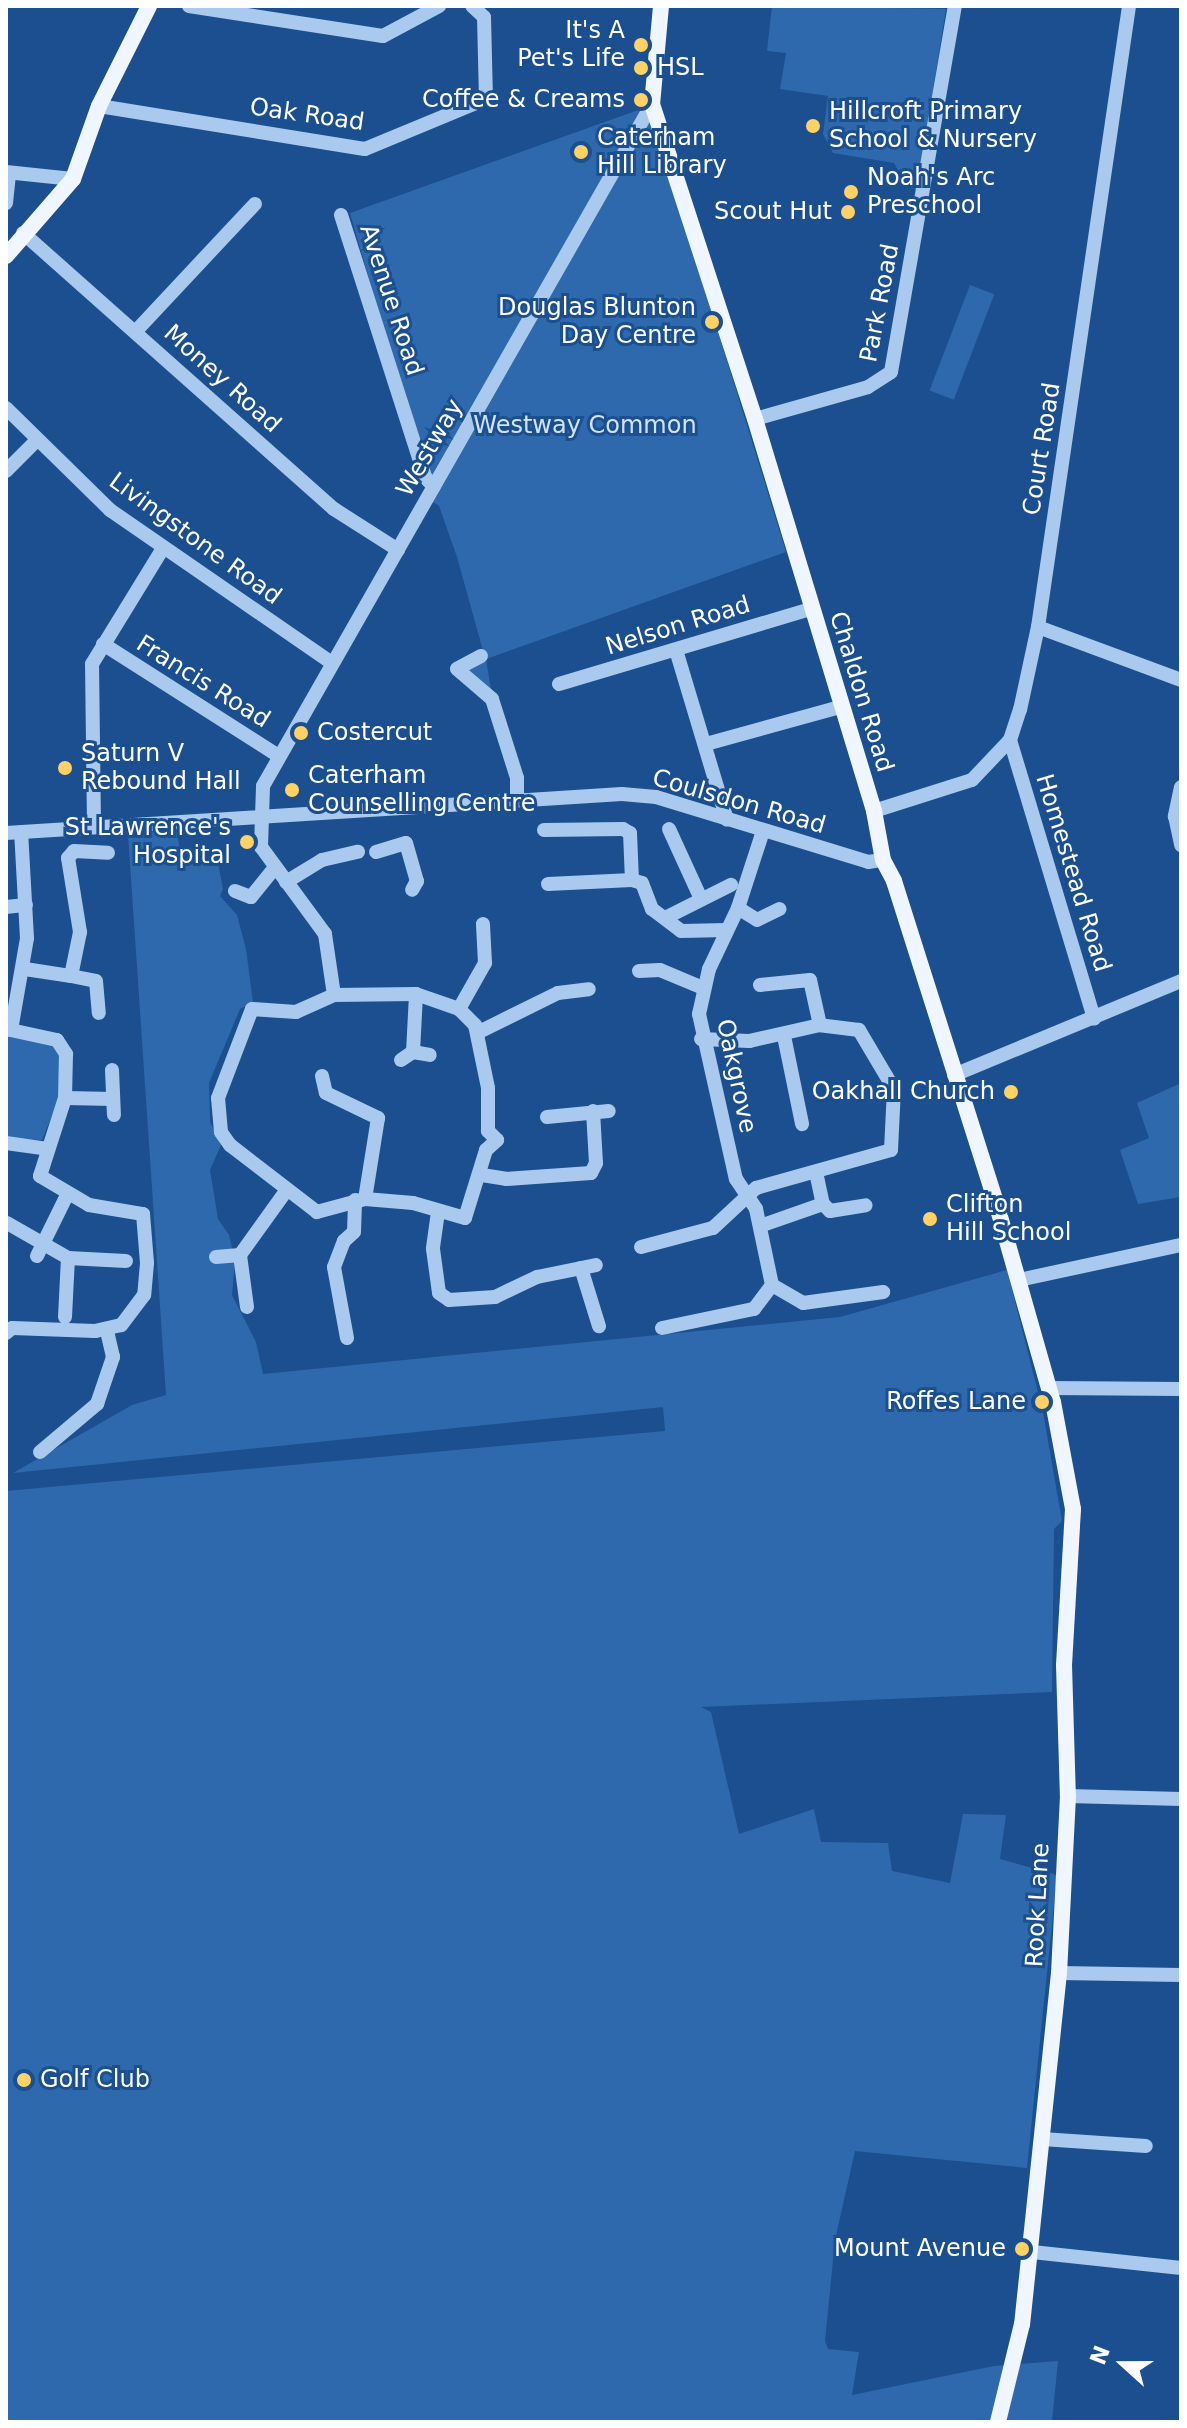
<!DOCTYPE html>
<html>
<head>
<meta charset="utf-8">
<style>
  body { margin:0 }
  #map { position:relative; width:1187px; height:2428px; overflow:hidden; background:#1b4f8f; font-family:"DejaVu Sans",sans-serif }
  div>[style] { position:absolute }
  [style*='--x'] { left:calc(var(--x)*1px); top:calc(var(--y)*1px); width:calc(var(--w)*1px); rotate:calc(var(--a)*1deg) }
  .green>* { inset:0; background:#2e69ad; transform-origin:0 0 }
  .minor>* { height:14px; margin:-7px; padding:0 7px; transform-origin:7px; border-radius:7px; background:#a9c9ee }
  .major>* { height:16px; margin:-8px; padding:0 8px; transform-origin:8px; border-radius:8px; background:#f0f6ff }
  .dots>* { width:22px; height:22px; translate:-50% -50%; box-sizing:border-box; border:4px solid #1b4f8f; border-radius:50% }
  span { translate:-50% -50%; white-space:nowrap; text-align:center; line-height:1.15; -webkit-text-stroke:6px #1b4f8f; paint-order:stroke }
  .poi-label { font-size:24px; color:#fff }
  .right { translate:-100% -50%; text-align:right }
  .left { translate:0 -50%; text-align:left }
  .street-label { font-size:24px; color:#fff }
  .park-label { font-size:24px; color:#cfe3fa }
  .frame { position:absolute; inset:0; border:8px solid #fff; pointer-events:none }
  .north { position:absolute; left:1083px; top:2324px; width:80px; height:80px; -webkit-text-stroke:6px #1b4f8f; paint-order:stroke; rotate:291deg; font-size:22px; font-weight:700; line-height:32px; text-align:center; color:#fff }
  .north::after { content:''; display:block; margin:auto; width:28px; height:36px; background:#fff; clip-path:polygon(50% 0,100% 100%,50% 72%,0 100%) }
</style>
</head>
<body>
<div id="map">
  <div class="green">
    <i style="clip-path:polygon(772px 6px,946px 9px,917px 189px,908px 188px,894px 163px,833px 153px,823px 134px,828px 96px,780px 89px,786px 53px,767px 51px)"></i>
    <i style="clip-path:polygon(641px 109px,652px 117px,786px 552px,486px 659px,491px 690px,465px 673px,485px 658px,457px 557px,439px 506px,433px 502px,350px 213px)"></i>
    <i style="left:970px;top:285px;width:26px;height:113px;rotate:21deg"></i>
    <i style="clip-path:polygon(176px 829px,183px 864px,218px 863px,223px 889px,220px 896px,237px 915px,246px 949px,253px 1002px,240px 1009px,209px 1083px,210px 1122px,221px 1145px,210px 1170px,218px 1219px,229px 1235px,235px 1262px,232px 1295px,256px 1342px,263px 1374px,840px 1317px,1007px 1270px,1043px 1412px,1062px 1521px,1054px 1529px,1052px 1692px,701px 1707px,711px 1712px,739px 1834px,814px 1809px,821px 1842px,888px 1843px,892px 1871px,950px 1883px,963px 1814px,1006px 1815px,1000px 1859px,1057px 1875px,1027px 2168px,855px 2151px,835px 2240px,825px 2341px,828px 2349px,859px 2352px,852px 2395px,994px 2366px,1058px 2361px,1052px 2422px,6px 2422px,6px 1491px,665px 1431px,663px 1407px,13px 1473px,132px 1405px,166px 1395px,128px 834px)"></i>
    <i style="clip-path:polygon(6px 1036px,54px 1045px,60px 1055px,58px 1101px,42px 1140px,6px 1139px)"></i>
    <i style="clip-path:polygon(1181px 1083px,1181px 1197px,1138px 1204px,1120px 1150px,1149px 1138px,1137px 1103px)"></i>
  </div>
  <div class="minor">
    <i style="--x:189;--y:6;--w:196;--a:8.8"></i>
    <i style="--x:383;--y:36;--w:64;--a:-28.2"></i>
    <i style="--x:99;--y:106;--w:269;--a:9.2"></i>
    <i style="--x:365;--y:149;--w:131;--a:-22.5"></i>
    <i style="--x:486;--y:99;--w:82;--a:-91.4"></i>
    <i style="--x:484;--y:17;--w:16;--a:-137"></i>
    <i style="--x:6;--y:172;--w:67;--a:6"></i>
    <i style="--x:6;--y:203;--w:30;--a:-84"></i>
    <i style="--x:341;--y:215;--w:275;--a:72.2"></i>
    <i style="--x:425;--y:477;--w:13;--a:48"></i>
    <i style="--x:23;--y:233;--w:416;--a:41.6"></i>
    <i style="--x:334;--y:509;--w:76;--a:32.6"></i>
    <i style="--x:136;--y:331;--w:174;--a:-46.9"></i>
    <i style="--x:6;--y:408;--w:146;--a:44.4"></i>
    <i style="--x:110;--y:510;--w:270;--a:34.6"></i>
    <i style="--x:755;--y:419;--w:117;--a:-15.8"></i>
    <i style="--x:868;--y:387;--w:27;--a:-33"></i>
    <i style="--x:891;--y:372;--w:372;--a:-80.1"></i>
    <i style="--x:6;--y:471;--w:44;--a:-45"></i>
    <i style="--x:1038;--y:627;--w:153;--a:20.3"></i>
    <i style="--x:103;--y:644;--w:209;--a:32.5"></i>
    <i style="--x:676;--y:650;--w:177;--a:73.3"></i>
    <i style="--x:481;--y:656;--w:27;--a:152"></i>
    <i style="--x:457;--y:669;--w:46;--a:40.6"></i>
    <i style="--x:492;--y:699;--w:83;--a:72.4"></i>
    <i style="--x:517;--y:778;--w:20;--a:90"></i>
    <i style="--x:559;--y:684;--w:262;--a:-16.6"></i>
    <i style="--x:1010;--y:740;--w:291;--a:73.2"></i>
    <i style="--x:706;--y:744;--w:139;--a:-15.4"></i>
    <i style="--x:1181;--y:787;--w:30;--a:102"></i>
    <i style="--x:1175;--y:816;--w:30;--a:78"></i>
    <i style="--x:874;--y:811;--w:103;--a:-17.6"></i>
    <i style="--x:972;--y:780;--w:55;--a:-46.5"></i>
    <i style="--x:1010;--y:740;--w:32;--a:-72"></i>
    <i style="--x:1020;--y:710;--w:85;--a:-77.8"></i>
    <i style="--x:1038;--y:627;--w:628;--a:-81.66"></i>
    <i style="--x:94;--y:826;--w:162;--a:-90.7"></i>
    <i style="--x:92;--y:664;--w:136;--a:-58.5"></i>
    <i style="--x:669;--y:829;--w:77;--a:65.4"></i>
    <i style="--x:544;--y:830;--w:79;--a:-0.7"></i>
    <i style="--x:623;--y:829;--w:8;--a:30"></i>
    <i style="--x:630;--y:833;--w:47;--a:87.6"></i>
    <i style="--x:763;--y:831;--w:81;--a:108"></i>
    <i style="--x:738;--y:908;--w:68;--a:115.4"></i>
    <i style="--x:709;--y:969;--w:46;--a:102.5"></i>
    <i style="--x:699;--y:1014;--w:169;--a:77.4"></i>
    <i style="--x:736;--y:1179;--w:36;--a:56"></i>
    <i style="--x:756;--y:1209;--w:78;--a:78.1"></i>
    <i style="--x:6;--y:833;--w:617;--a:-3.62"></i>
    <i style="--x:622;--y:794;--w:34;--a:5"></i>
    <i style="--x:656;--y:797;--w:222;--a:17"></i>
    <i style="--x:868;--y:862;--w:15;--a:-8"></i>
    <i style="--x:376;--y:852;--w:31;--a:-17"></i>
    <i style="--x:406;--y:843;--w:40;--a:74"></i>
    <i style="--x:417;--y:881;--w:10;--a:119"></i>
    <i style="--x:286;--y:882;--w:42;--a:-31.4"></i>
    <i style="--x:322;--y:860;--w:37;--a:-13"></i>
    <i style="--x:548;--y:884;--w:84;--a:-2.7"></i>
    <i style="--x:632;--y:880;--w:10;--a:17"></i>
    <i style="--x:642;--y:883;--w:28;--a:69"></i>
    <i style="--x:652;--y:909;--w:36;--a:37"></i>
    <i style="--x:681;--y:931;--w:46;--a:-1.2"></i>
    <i style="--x:235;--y:891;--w:17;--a:21"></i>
    <i style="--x:251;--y:897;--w:36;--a:-51"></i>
    <i style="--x:6;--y:907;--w:20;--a:-6"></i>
    <i style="--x:738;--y:908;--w:22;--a:32"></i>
    <i style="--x:757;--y:920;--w:25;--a:-26"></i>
    <i style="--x:665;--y:918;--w:74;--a:-26.6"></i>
    <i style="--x:25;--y:969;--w:47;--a:8.7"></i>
    <i style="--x:71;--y:976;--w:45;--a:-78.4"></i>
    <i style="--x:80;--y:932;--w:75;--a:-99.2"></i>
    <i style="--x:68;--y:858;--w:9;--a:-49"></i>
    <i style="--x:74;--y:851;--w:34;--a:3"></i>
    <i style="--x:639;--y:971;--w:21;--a:-3"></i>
    <i style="--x:660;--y:970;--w:47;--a:22.7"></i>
    <i style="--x:71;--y:976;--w:25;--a:11"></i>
    <i style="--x:96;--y:981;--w:32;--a:85"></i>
    <i style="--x:760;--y:985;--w:50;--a:-5.7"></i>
    <i style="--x:810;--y:980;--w:46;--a:77.5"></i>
    <i style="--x:334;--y:995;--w:62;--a:-98.4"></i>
    <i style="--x:325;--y:934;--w:108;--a:-126.3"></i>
    <i style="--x:261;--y:847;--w:61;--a:-88.1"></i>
    <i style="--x:263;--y:786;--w:785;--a:-60.3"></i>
    <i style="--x:459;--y:1009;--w:53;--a:-60.5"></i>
    <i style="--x:485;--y:963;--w:39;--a:-93"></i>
    <i style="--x:6;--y:1029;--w:52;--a:12.2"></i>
    <i style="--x:57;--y:1040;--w:17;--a:57"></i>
    <i style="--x:66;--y:1054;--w:44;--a:91.3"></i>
    <i style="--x:65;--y:1098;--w:82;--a:107.8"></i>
    <i style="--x:40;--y:1176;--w:57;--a:30.6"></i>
    <i style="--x:89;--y:1205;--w:55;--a:9.5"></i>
    <i style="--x:143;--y:1214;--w:49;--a:85.3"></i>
    <i style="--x:147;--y:1263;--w:32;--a:95"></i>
    <i style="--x:144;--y:1295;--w:38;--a:127"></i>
    <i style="--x:121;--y:1325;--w:27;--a:167"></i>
    <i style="--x:95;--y:1331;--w:83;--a:-177.9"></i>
    <i style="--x:12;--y:1328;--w:8;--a:140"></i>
    <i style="--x:11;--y:1030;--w:93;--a:-80.1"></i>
    <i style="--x:27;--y:938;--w:106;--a:-93.2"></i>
    <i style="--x:479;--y:1032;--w:88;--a:-26.3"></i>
    <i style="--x:558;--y:993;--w:31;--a:-7"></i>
    <i style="--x:784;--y:1036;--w:90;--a:78.4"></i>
    <i style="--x:413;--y:1052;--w:58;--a:-87"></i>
    <i style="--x:401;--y:1060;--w:14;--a:-34"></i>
    <i style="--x:413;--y:1052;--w:17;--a:10"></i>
    <i style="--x:112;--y:1070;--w:45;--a:87.5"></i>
    <i style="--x:954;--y:1075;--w:246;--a:-22.5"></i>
    <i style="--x:322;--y:1076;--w:17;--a:77"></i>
    <i style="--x:326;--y:1093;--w:58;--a:25.7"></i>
    <i style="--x:378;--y:1118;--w:82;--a:99.1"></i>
    <i style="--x:65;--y:1098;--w:48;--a:1.2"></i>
    <i style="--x:547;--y:1117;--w:62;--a:-5.5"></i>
    <i style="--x:6;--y:1143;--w:42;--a:8.1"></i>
    <i style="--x:486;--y:1150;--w:71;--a:107.2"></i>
    <i style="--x:465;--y:1218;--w:54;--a:-163.9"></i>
    <i style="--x:413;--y:1203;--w:48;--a:-175.2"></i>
    <i style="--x:365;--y:1199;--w:50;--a:164.8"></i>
    <i style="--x:317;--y:1212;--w:110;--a:-142.4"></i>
    <i style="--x:230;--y:1145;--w:16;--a:-125"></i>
    <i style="--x:221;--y:1132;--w:34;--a:-95"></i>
    <i style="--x:218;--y:1098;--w:95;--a:-69.1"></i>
    <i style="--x:252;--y:1009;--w:44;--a:3.9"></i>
    <i style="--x:296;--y:1012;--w:42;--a:-24.1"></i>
    <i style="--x:334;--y:995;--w:82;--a:-0.7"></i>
    <i style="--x:416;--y:994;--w:46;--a:19.2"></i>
    <i style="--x:459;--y:1009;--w:23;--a:45"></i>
    <i style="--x:475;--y:1025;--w:64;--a:78.3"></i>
    <i style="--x:488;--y:1088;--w:43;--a:90"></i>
    <i style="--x:486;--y:1150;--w:15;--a:-42"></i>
    <i style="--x:497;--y:1140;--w:13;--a:-135"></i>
    <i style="--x:816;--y:1172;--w:33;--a:78"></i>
    <i style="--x:823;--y:1204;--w:10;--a:45"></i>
    <i style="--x:830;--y:1211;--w:36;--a:-9"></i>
    <i style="--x:482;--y:1175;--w:24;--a:9"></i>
    <i style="--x:506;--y:1179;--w:85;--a:-4"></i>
    <i style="--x:591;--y:1173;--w:11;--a:-63"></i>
    <i style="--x:596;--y:1163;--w:52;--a:-93.3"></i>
    <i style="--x:438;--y:1212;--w:37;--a:98"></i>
    <i style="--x:433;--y:1249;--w:44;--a:82.2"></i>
    <i style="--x:439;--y:1293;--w:12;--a:35"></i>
    <i style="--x:449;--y:1300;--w:46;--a:-3.7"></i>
    <i style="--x:495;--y:1297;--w:47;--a:-25.5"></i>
    <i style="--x:537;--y:1277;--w:60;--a:-11.5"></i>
    <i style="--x:7;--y:1223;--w:70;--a:29.8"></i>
    <i style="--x:68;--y:1258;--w:58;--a:3"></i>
    <i style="--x:760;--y:1226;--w:67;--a:-19.2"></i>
    <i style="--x:641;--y:1247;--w:74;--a:-14.8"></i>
    <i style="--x:713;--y:1228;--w:59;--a:-42.9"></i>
    <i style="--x:756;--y:1188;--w:140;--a:-15.7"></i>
    <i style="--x:891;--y:1150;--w:61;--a:-87.2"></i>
    <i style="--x:894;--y:1089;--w:69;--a:-120.7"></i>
    <i style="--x:859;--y:1030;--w:39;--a:-173"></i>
    <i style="--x:820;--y:1025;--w:73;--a:167.3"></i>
    <i style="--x:749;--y:1041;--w:48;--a:-177.6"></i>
    <i style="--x:37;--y:1256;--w:68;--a:-63.8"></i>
    <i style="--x:216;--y:1257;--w:24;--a:-5"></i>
    <i style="--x:581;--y:1268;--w:61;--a:72.8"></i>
    <i style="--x:1019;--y:1280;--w:166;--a:-12.2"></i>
    <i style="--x:247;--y:1307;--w:52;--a:-97.7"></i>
    <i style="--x:240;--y:1255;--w:79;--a:-54.3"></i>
    <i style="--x:65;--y:1317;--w:59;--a:-87.1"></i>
    <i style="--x:662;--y:1328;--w:94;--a:-11.7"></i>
    <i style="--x:754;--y:1309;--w:30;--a:-53"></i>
    <i style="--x:772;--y:1285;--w:36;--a:30"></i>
    <i style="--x:803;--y:1303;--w:81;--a:-7.8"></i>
    <i style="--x:347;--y:1338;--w:72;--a:-100.4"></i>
    <i style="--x:334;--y:1267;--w:28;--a:-69"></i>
    <i style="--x:344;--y:1241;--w:13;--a:-42"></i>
    <i style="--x:354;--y:1232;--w:32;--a:-88"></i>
    <i style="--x:1049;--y:1388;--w:132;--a:0.4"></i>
    <i style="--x:40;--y:1452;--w:75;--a:-40.1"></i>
    <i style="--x:97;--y:1404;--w:50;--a:-71.2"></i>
    <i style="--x:113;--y:1357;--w:28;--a:-103"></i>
    <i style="--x:1068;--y:1796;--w:113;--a:1.5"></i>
    <i style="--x:1059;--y:1973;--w:122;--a:0.9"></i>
    <i style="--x:1042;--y:2139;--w:104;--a:3.9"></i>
    <i style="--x:1032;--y:2252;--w:150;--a:6.1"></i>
  </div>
  <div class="major">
    <i style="--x:661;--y:6;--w:98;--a:95.2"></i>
    <i style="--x:652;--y:104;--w:331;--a:71.9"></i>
    <i style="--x:755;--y:419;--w:410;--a:73.1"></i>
    <i style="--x:874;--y:811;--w:50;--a:79.6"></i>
    <i style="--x:883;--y:860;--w:24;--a:62"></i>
    <i style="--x:894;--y:881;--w:341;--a:72.4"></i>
    <i style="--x:997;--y:1206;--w:204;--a:74.1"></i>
    <i style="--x:1053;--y:1402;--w:109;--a:79.4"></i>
    <i style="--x:1073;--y:1509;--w:156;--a:93.3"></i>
    <i style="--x:1064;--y:1665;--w:131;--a:88.3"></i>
    <i style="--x:1068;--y:1796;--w:177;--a:92.9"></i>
    <i style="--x:1059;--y:1973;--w:353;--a:96"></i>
    <i style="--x:1022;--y:2324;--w:101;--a:103.8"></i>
    <i style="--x:6;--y:256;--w:102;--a:-49"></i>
    <i style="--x:73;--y:179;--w:77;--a:-70.4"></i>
    <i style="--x:99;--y:106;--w:112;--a:-63.4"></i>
  </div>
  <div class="dots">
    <i style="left:641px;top:45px;background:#ffd166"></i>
    <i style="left:641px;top:68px;background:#ffd166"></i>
    <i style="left:641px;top:100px;background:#ffd166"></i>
    <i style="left:813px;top:126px;background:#ffd166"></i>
    <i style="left:581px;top:152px;background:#ffd166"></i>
    <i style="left:851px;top:192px;background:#ffd166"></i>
    <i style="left:848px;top:212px;background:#ffd166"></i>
    <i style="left:712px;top:322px;background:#ffd166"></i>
    <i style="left:301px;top:733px;background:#ffd166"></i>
    <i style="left:65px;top:768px;background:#ffd166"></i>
    <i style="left:292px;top:790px;background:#ffd166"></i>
    <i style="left:247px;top:842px;background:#ffd166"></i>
    <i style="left:1011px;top:1092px;background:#ffd166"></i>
    <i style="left:930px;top:1219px;background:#ffd166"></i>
    <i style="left:1042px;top:1402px;background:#ffd166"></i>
    <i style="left:24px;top:2080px;background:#ffd166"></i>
    <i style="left:1022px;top:2249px;background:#ffd166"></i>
  </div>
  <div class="poi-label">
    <span class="right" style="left:625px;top:45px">It's A<br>Pet's Life</span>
    <span class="left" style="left:657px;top:68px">HSL</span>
    <span class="right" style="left:625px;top:100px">Coffee &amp; Creams</span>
    <span class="left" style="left:829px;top:126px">Hillcroft Primary<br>School &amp; Nursery</span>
    <span class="left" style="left:597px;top:152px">Caterham<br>Hill Library</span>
    <span class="left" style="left:867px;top:192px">Noah's Arc<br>Preschool</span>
    <span class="right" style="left:832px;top:212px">Scout Hut</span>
    <span class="right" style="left:696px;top:322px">Douglas Blunton<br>Day Centre</span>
    <span class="left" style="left:317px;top:733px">Costercut</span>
    <span class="left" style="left:81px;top:768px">Saturn V<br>Rebound Hall</span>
    <span class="left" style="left:308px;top:790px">Caterham<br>Counselling Centre</span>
    <span class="right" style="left:231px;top:842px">St Lawrence's<br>Hospital</span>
    <span class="right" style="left:995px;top:1092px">Oakhall Church</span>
    <span class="left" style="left:946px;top:1219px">Clifton<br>Hill School</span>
    <span class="right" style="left:1026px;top:1402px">Roffes Lane</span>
    <span class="left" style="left:40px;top:2080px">Golf Club</span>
    <span class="right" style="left:1006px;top:2249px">Mount Avenue</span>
  </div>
  <div class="street-label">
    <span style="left:307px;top:115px;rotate:8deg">Oak Road</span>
    <span style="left:391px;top:300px;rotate:72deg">Avenue Road</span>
    <span style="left:880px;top:303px;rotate:-79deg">Park Road</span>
    <span style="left:222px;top:379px;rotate:42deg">Money Road</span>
    <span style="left:430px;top:448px;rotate:-60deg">Westway</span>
    <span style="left:1042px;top:449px;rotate:-81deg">Court Road</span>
    <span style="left:195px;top:539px;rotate:36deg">Livingstone Road</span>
    <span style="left:678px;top:626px;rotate:-17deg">Nelson Road</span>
    <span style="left:203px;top:682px;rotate:32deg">Francis Road</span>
    <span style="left:861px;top:692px;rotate:73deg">Chaldon Road</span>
    <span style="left:739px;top:802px;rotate:16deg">Coulsdon Road</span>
    <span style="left:1073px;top:873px;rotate:73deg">Homestead Road</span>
    <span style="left:736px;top:1076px;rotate:78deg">Oakgrove</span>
    <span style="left:1038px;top:1905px;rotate:-87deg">Rook Lane</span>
  </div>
  <div class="park-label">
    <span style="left:585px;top:426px">Westway Common</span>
  </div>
  <div class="frame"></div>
  <div class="north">N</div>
</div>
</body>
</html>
